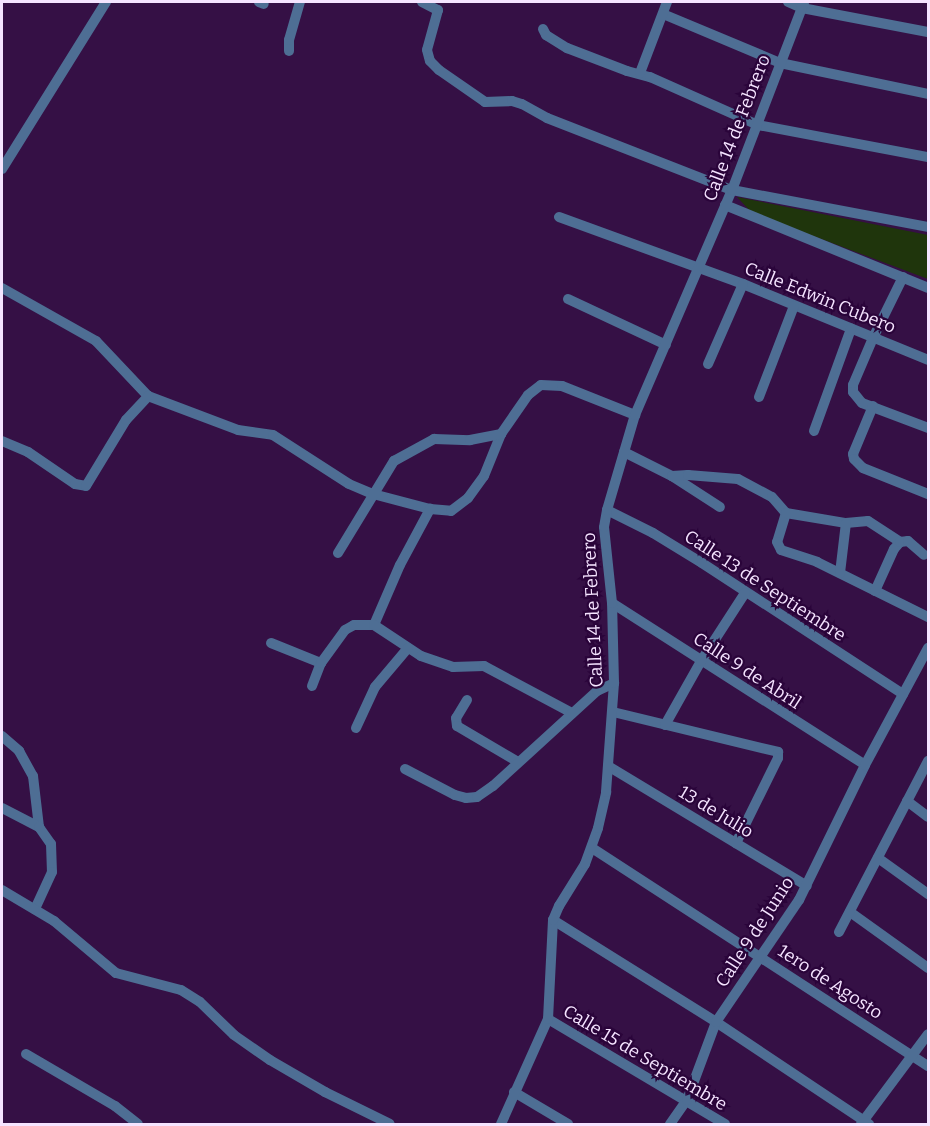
<!DOCTYPE html>
<html>
<head>
<meta charset="utf-8">
<style>
  body { margin:0 }
  #map { position:relative; width:930px; height:1126px; overflow:hidden; background:#351045; font-family:Bitter,serif }
  div>[style] { position:absolute }
  [style*='--x'] { left:calc(var(--x)*1px); top:calc(var(--y)*1px); width:calc(var(--w)*1px); rotate:calc(var(--a)*1deg) }
  .green>* { inset:0; background:#1f350c }
  .street>* { height:10px; margin:-5px; padding:0 5px; transform-origin:5px; border-radius:5px; background:#4e6e94 }
  span { translate:-50% -50%; white-space:nowrap; text-align:center; line-height:1.15; -webkit-text-stroke:4.5px #2a043a; paint-order:stroke }
  .street-label { font-size:18px; color:#f5e4ff }
  .frame { position:absolute; inset:0; border:3px solid #f5e4ff; pointer-events:none }
</style>
</head>
<body>
<div id="map">
  <div class="green">
    <i style="clip-path:polygon(737px 197px,928px 235px,928px 279px,752px 213px)"></i>
  </div>
  <div class="street">
    <i style="--x:259;--y:2;--w:5;--a:22"></i>
    <i style="--x:422;--y:2;--w:18;--a:27"></i>
    <i style="--x:438;--y:10;--w:41;--a:105.4"></i>
    <i style="--x:427;--y:50;--w:11;--a:75"></i>
    <i style="--x:430;--y:61;--w:13;--a:45"></i>
    <i style="--x:439;--y:70;--w:56;--a:34.8"></i>
    <i style="--x:485;--y:102;--w:27;--a:-2"></i>
    <i style="--x:512;--y:101;--w:10;--a:17"></i>
    <i style="--x:522;--y:104;--w:29;--a:29"></i>
    <i style="--x:547;--y:118;--w:199;--a:21.3"></i>
    <i style="--x:732;--y:190;--w:199;--a:10.7"></i>
    <i style="--x:788;--y:2;--w:15;--a:23"></i>
    <i style="--x:802;--y:8;--w:128;--a:10.8"></i>
    <i style="--x:663;--y:14;--w:127;--a:22.7"></i>
    <i style="--x:780;--y:63;--w:151;--a:11.8"></i>
    <i style="--x:543;--y:29;--w:7;--a:63"></i>
    <i style="--x:546;--y:35;--w:25;--a:32"></i>
    <i style="--x:567;--y:48;--w:64;--a:21"></i>
    <i style="--x:627;--y:71;--w:24;--a:15"></i>
    <i style="--x:650;--y:77;--w:118;--a:24"></i>
    <i style="--x:758;--y:125;--w:173;--a:10.7"></i>
    <i style="--x:289;--y:51;--w:11;--a:-90"></i>
    <i style="--x:289;--y:40;--w:40;--a:-74"></i>
    <i style="--x:640;--y:73;--w:76;--a:-69.2"></i>
    <i style="--x:2;--y:169;--w:197;--a:-58.1"></i>
    <i style="--x:725;--y:205;--w:219;--a:22.2"></i>
    <i style="--x:559;--y:217;--w:196;--a:20"></i>
    <i style="--x:743;--y:284;--w:200;--a:22.3"></i>
    <i style="--x:903;--y:277;--w:68;--a:116.2"></i>
    <i style="--x:873;--y:338;--w:51;--a:113.1"></i>
    <i style="--x:853;--y:385;--w:7;--a:90"></i>
    <i style="--x:853;--y:392;--w:14;--a:51"></i>
    <i style="--x:862;--y:403;--w:71;--a:20.7"></i>
    <i style="--x:2;--y:288;--w:108;--a:29.4"></i>
    <i style="--x:96;--y:341;--w:76;--a:46.6"></i>
    <i style="--x:148;--y:396;--w:96;--a:20.7"></i>
    <i style="--x:238;--y:430;--w:35;--a:8"></i>
    <i style="--x:273;--y:435;--w:90;--a:32.8"></i>
    <i style="--x:349;--y:484;--w:26;--a:23"></i>
    <i style="--x:373;--y:494;--w:59;--a:14.7"></i>
    <i style="--x:430;--y:509;--w:21;--a:5"></i>
    <i style="--x:451;--y:511;--w:21;--a:-37"></i>
    <i style="--x:468;--y:498;--w:27;--a:-54"></i>
    <i style="--x:484;--y:476;--w:45;--a:-68"></i>
    <i style="--x:501;--y:434;--w:47;--a:-55.3"></i>
    <i style="--x:528;--y:395;--w:16;--a:-38"></i>
    <i style="--x:541;--y:385;--w:21;--a:3"></i>
    <i style="--x:562;--y:386;--w:79;--a:21.7"></i>
    <i style="--x:568;--y:299;--w:108;--a:25.1"></i>
    <i style="--x:708;--y:364;--w:87;--a:-66.4"></i>
    <i style="--x:759;--y:397;--w:97;--a:-69"></i>
    <i style="--x:873;--y:406;--w:52;--a:112.6"></i>
    <i style="--x:853;--y:454;--w:5;--a:79"></i>
    <i style="--x:854;--y:459;--w:13;--a:45"></i>
    <i style="--x:863;--y:468;--w:70;--a:21.8"></i>
    <i style="--x:814;--y:431;--w:109;--a:-70.1"></i>
    <i style="--x:2;--y:441;--w:28;--a:23"></i>
    <i style="--x:28;--y:452;--w:57;--a:34.2"></i>
    <i style="--x:75;--y:484;--w:11;--a:10"></i>
    <i style="--x:86;--y:486;--w:77;--a:-58.8"></i>
    <i style="--x:126;--y:420;--w:33;--a:-47"></i>
    <i style="--x:624;--y:452;--w:54;--a:26.6"></i>
    <i style="--x:672;--y:476;--w:57;--a:32.9"></i>
    <i style="--x:672;--y:476;--w:16;--a:-4"></i>
    <i style="--x:688;--y:475;--w:50;--a:4.6"></i>
    <i style="--x:738;--y:479;--w:38;--a:28"></i>
    <i style="--x:772;--y:497;--w:21;--a:49"></i>
    <i style="--x:786;--y:513;--w:30;--a:107"></i>
    <i style="--x:777;--y:542;--w:9;--a:63"></i>
    <i style="--x:781;--y:550;--w:38;--a:18"></i>
    <i style="--x:817;--y:562;--w:124;--a:26.4"></i>
    <i style="--x:607;--y:510;--w:51;--a:26.6"></i>
    <i style="--x:653;--y:533;--w:57;--a:31.5"></i>
    <i style="--x:702;--y:563;--w:240;--a:33.1"></i>
    <i style="--x:786;--y:513;--w:61;--a:9.5"></i>
    <i style="--x:846;--y:523;--w:22;--a:-5"></i>
    <i style="--x:868;--y:521;--w:38;--a:33"></i>
    <i style="--x:338;--y:553;--w:108;--a:-58.7"></i>
    <i style="--x:394;--y:461;--w:46;--a:-28.8"></i>
    <i style="--x:434;--y:439;--w:36;--a:2"></i>
    <i style="--x:470;--y:440;--w:32;--a:-11"></i>
    <i style="--x:840;--y:573;--w:50;--a:-83.2"></i>
    <i style="--x:875;--y:591;--w:46;--a:-65.7"></i>
    <i style="--x:894;--y:549;--w:9;--a:-49"></i>
    <i style="--x:900;--y:542;--w:8;--a:-7"></i>
    <i style="--x:908;--y:541;--w:21;--a:41"></i>
    <i style="--x:612;--y:603;--w:300;--a:32.6"></i>
    <i style="--x:374;--y:625;--w:65;--a:-66.6"></i>
    <i style="--x:400;--y:565;--w:64;--a:-61.8"></i>
    <i style="--x:271;--y:643;--w:54;--a:21.8"></i>
    <i style="--x:312;--y:686;--w:25;--a:-69"></i>
    <i style="--x:321;--y:663;--w:41;--a:-54"></i>
    <i style="--x:345;--y:630;--w:10;--a:-29"></i>
    <i style="--x:354;--y:625;--w:20;--a:0"></i>
    <i style="--x:374;--y:625;--w:56;--a:33.4"></i>
    <i style="--x:421;--y:656;--w:34;--a:19"></i>
    <i style="--x:453;--y:667;--w:31;--a:-2"></i>
    <i style="--x:484;--y:666;--w:100;--a:28.1"></i>
    <i style="--x:467;--y:700;--w:21;--a:121"></i>
    <i style="--x:456;--y:718;--w:8;--a:83"></i>
    <i style="--x:457;--y:726;--w:71;--a:30.5"></i>
    <i style="--x:613;--y:712;--w:170;--a:13.6"></i>
    <i style="--x:778;--y:752;--w:6;--a:90"></i>
    <i style="--x:778;--y:758;--w:95;--a:116.3"></i>
    <i style="--x:665;--y:725;--w:73;--a:-60.6"></i>
    <i style="--x:701;--y:661;--w:81;--a:-57.1"></i>
    <i style="--x:356;--y:728;--w:45;--a:-65.1"></i>
    <i style="--x:375;--y:687;--w:51;--a:-49.8"></i>
    <i style="--x:2;--y:736;--w:23;--a:41"></i>
    <i style="--x:19;--y:751;--w:29;--a:61"></i>
    <i style="--x:33;--y:776;--w:51;--a:83.3"></i>
    <i style="--x:608;--y:766;--w:232;--a:31.1"></i>
    <i style="--x:405;--y:769;--w:56;--a:27.5"></i>
    <i style="--x:455;--y:795;--w:11;--a:15"></i>
    <i style="--x:466;--y:798;--w:11;--a:-5"></i>
    <i style="--x:477;--y:797;--w:19;--a:-35"></i>
    <i style="--x:493;--y:786;--w:141;--a:-42.4"></i>
    <i style="--x:597;--y:691;--w:19;--a:-25"></i>
    <i style="--x:907;--y:801;--w:26;--a:37"></i>
    <i style="--x:2;--y:808;--w:42;--a:27.2"></i>
    <i style="--x:39;--y:827;--w:21;--a:55"></i>
    <i style="--x:51;--y:844;--w:28;--a:88"></i>
    <i style="--x:52;--y:872;--w:41;--a:114.7"></i>
    <i style="--x:592;--y:848;--w:401;--a:33"></i>
    <i style="--x:878;--y:858;--w:62;--a:35.8"></i>
    <i style="--x:2;--y:890;--w:61;--a:30.8"></i>
    <i style="--x:54;--y:921;--w:81;--a:40"></i>
    <i style="--x:116;--y:973;--w:67;--a:14.7"></i>
    <i style="--x:181;--y:990;--w:22;--a:32"></i>
    <i style="--x:200;--y:1002;--w:47;--a:44.1"></i>
    <i style="--x:234;--y:1035;--w:44;--a:34.8"></i>
    <i style="--x:270;--y:1060;--w:64;--a:30.2"></i>
    <i style="--x:325;--y:1092;--w:72;--a:26.2"></i>
    <i style="--x:850;--y:912;--w:96;--a:35.7"></i>
    <i style="--x:553;--y:920;--w:192;--a:32"></i>
    <i style="--x:716;--y:1022;--w:184;--a:33.7"></i>
    <i style="--x:839;--y:932;--w:193;--a:-62.5"></i>
    <i style="--x:548;--y:1019;--w:206;--a:30.7"></i>
    <i style="--x:26;--y:1054;--w:103;--a:30.3"></i>
    <i style="--x:115;--y:1106;--w:29;--a:38"></i>
    <i style="--x:514;--y:1092;--w:63;--a:30.7"></i>
    <i style="--x:501;--y:1124;--w:115;--a:-65.9"></i>
    <i style="--x:548;--y:1019;--w:99;--a:-87.1"></i>
    <i style="--x:553;--y:920;--w:15;--a:-67"></i>
    <i style="--x:559;--y:906;--w:49;--a:-58.2"></i>
    <i style="--x:585;--y:864;--w:38;--a:-70"></i>
    <i style="--x:598;--y:828;--w:37;--a:-77"></i>
    <i style="--x:606;--y:792;--w:109;--a:-85.8"></i>
    <i style="--x:614;--y:683;--w:80;--a:-91.4"></i>
    <i style="--x:612;--y:603;--w:76;--a:-96"></i>
    <i style="--x:604;--y:527;--w:17;--a:-80"></i>
    <i style="--x:607;--y:510;--w:99;--a:-73.6"></i>
    <i style="--x:635;--y:415;--w:245;--a:-66.7"></i>
    <i style="--x:732;--y:190;--w:201;--a:-69"></i>
    <i style="--x:670;--y:1124;--w:29;--a:-55"></i>
    <i style="--x:687;--y:1100;--w:83;--a:-69.6"></i>
    <i style="--x:716;--y:1022;--w:148;--a:-55.8"></i>
    <i style="--x:799;--y:900;--w:150;--a:-63.9"></i>
    <i style="--x:865;--y:765;--w:133;--a:-61.7"></i>
    <i style="--x:861;--y:1124;--w:112;--a:-53.3"></i>
  </div>
  <div class="street-label">
    <span style="left:737px;top:128px;rotate:-69deg">Calle 14 de Febrero</span>
    <span style="left:820px;top:298px;rotate:22deg">Calle Edwin Cubero</span>
    <span style="left:765px;top:586px;rotate:33deg">Calle 13 de Septiembre</span>
    <span style="left:593px;top:610px;rotate:-93deg">Calle 14 de Febrero</span>
    <span style="left:747px;top:671px;rotate:33deg">Calle 9 de Abril</span>
    <span style="left:716px;top:812px;rotate:31deg">13 de Julio</span>
    <span style="left:755px;top:932px;rotate:-57deg">Calle 9 de Junio</span>
    <span style="left:830px;top:982px;rotate:33deg">1ero de Agosto</span>
    <span style="left:645px;top:1058px;rotate:31deg">Calle 15 de Septiembre</span>
  </div>
  <div class="frame"></div>
</div>
</body>
</html>
